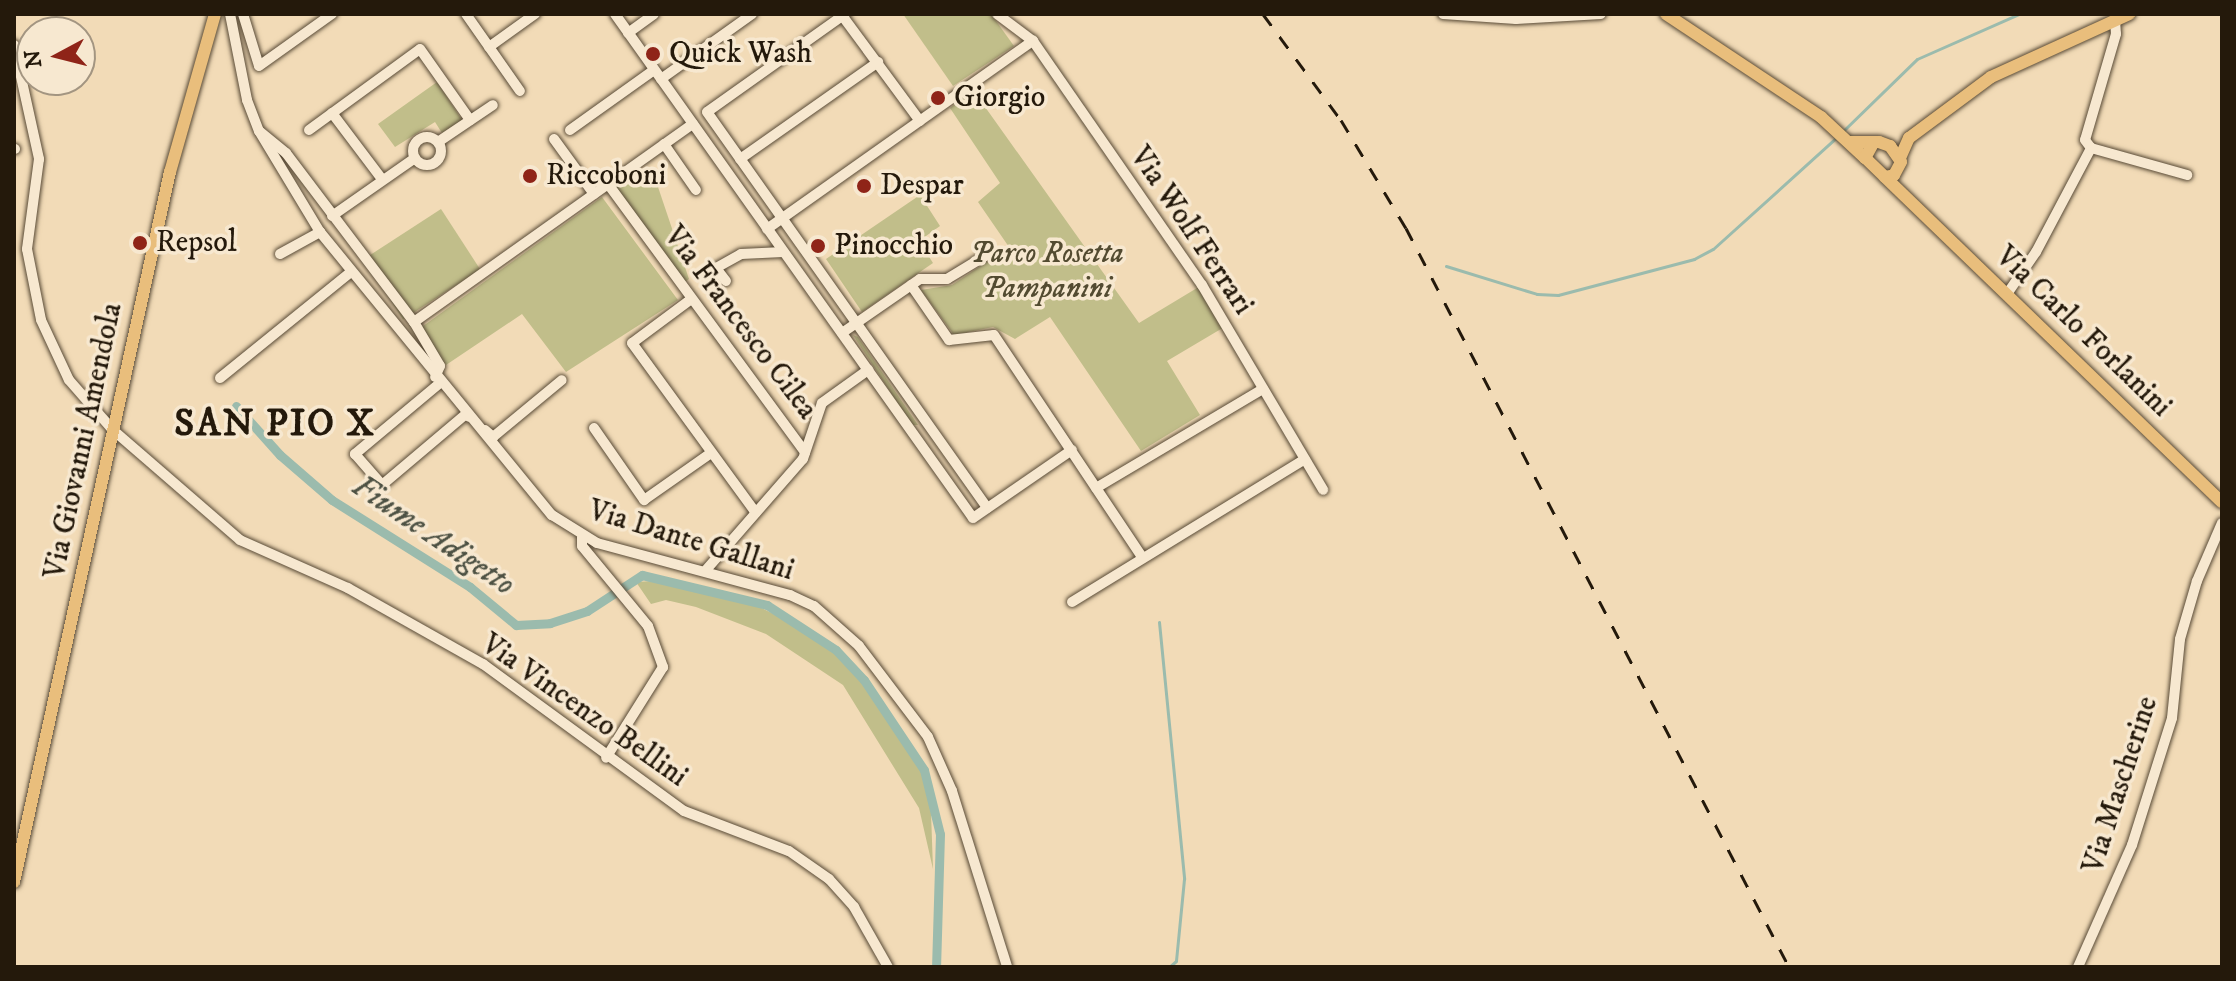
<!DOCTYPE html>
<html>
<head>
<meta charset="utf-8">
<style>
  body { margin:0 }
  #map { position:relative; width:2236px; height:981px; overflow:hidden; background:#f2dbb7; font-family:"IM FELL DW Pica",serif }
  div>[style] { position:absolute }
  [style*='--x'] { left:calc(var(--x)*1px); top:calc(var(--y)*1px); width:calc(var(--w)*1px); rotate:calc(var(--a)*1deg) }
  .green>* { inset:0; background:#c1be8a; transform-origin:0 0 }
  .stream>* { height:3px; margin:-1.5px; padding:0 1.5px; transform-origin:1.5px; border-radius:1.5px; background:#9bbbad }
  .canal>* { height:9px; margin:-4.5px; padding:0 4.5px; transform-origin:4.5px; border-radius:4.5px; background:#9bbbad }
  .roads { filter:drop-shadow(0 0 2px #584a36) drop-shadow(0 0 2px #584a36) }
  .minor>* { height:10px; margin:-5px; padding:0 5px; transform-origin:5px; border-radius:5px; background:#f7e8d0 }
  .minor>.ring { margin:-5px; padding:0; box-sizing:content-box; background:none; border:10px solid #f7e8d0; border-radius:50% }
  .major>* { height:12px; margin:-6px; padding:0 6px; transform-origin:6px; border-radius:6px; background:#e9be7c }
  .rail>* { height:3px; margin-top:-1.5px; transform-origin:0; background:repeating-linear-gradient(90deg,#24190b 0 14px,transparent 0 28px) }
  .dots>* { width:22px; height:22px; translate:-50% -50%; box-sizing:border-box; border:4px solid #f7e8d0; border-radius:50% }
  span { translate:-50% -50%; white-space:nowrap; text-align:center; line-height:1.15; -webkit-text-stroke:7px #f7e8d0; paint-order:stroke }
  .poi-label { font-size:30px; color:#24190b }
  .left { translate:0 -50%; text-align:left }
  .street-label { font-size:30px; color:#24190b }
  .park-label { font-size:30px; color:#534b31; font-style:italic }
  .water-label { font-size:32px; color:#4e5244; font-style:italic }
  .district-label { font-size:38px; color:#24190b; font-weight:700; letter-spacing:2px }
  .frame { position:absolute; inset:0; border:16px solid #24190b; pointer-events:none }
  .north { position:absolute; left:16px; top:16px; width:80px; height:80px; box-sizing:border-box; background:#f7e8d0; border:2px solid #a39581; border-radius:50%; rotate:263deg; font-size:22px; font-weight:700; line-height:32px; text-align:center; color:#24190b }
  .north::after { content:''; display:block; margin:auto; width:28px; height:36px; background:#8f2418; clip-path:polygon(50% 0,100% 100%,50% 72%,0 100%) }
</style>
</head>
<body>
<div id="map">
  <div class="green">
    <i style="clip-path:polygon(903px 14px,991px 14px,1014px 46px,953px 86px)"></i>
    <i style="clip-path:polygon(437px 82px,462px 120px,442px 133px,435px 122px,395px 147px,378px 124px)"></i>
    <i style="clip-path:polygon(973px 90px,1139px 323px,1202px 285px,1226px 326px,1167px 361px,1200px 415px,1141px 451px,1050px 317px,1015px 339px,993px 327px,954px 335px,921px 290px,952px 285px,1009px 247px,978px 202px,1000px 183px,950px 108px)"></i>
    <i style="clip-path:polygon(638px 167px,658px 187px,689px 279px,684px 283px,612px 185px)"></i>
    <i style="clip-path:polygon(920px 195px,940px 226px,919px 241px,933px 263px,862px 312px,826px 259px)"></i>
    <i style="clip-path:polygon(602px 197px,678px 300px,566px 372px,522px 314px,446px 365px,419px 329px)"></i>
    <i style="left:441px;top:209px;width:72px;height:92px;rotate:57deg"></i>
    <i style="clip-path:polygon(853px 335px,858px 337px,918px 425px,912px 425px)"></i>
    <i style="clip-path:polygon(653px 581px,733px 594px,834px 644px,863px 678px,930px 784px,933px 869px,919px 808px,843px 685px,766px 634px,696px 607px,666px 600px,651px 604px,636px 582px)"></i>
  </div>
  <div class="stream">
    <i style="--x:1843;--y:131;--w:103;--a:-44.2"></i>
    <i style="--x:1917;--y:59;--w:111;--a:-23.8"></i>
    <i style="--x:1446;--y:266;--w:95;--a:17.1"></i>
    <i style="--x:1537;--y:294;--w:21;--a:3"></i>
    <i style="--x:1558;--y:295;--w:141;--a:-14.8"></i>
    <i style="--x:1694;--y:259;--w:21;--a:-28"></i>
    <i style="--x:1713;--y:249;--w:169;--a:-42.1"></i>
    <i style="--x:1159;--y:622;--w:258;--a:84.4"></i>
    <i style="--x:1184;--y:879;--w:82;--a:95.6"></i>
    <i style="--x:1176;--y:961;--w:9;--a:139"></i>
  </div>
  <div class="canal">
    <i style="--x:236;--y:406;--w:66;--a:48.1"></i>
    <i style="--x:280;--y:455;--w:69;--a:40.9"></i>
    <i style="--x:332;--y:500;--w:163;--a:32.2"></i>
    <i style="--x:470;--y:587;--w:60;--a:39.6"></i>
    <i style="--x:516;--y:625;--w:34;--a:-3"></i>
    <i style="--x:550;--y:623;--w:39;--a:-18"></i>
    <i style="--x:587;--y:611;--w:66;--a:-33.2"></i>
    <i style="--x:642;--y:575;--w:129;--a:13.5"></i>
    <i style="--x:767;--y:605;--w:82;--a:33.1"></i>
    <i style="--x:836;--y:650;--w:41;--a:47"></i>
    <i style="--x:864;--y:680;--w:108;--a:56.3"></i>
    <i style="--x:924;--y:770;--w:66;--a:76"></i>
    <i style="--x:940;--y:834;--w:133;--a:91.7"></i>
  </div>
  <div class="roads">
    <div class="minor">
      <i style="--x:230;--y:14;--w:88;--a:78.8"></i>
      <i style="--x:247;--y:100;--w:33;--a:69"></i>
      <i style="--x:259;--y:131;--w:118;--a:58.9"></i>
      <i style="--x:320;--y:232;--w:366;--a:50.7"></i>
      <i style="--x:552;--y:515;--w:53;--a:31.9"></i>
      <i style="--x:597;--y:543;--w:200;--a:15.1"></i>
      <i style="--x:790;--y:595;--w:26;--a:25"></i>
      <i style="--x:814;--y:606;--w:60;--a:41.6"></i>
      <i style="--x:859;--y:646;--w:114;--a:52.8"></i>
      <i style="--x:928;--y:737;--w:59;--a:66"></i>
      <i style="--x:952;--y:791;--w:184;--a:72.6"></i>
      <i style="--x:243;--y:14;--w:54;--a:72.9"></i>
      <i style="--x:259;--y:66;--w:90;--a:-35.5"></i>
      <i style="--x:466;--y:14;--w:94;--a:55"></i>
      <i style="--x:615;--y:14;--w:618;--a:54.61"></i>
      <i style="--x:973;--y:518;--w:120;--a:-34.5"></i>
      <i style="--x:841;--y:14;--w:133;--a:53.6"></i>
      <i style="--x:845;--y:14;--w:169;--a:144.6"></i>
      <i style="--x:707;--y:112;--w:485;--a:54.7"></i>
      <i style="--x:997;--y:14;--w:45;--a:36.9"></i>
      <i style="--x:1033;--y:41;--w:297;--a:55.3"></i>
      <i style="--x:1202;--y:285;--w:238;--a:59.4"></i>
      <i style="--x:1443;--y:14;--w:73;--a:3.9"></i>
      <i style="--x:1516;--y:19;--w:85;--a:-3.4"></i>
      <i style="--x:2115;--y:20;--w:14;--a:86"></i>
      <i style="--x:2116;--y:34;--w:110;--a:106.3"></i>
      <i style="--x:2085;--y:140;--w:10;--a:53"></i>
      <i style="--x:2091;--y:148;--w:100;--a:15.7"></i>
      <i style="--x:628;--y:33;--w:32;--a:-36"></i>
      <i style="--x:14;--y:45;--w:117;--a:77.6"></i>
      <i style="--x:39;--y:159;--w:91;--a:97.6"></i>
      <i style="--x:27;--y:249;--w:72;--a:78.8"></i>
      <i style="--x:41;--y:320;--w:66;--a:65"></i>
      <i style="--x:69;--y:380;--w:67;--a:48.7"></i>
      <i style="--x:113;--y:430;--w:168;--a:40.9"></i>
      <i style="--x:240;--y:540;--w:118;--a:24"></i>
      <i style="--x:348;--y:588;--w:155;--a:29.4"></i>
      <i style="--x:483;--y:664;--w:249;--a:36.2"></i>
      <i style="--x:684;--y:811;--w:112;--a:20.9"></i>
      <i style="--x:789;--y:851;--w:49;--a:35"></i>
      <i style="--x:829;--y:879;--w:38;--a:48"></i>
      <i style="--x:854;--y:907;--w:69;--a:60.5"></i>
      <i style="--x:489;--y:47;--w:57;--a:-35.7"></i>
      <i style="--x:661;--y:79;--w:112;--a:-35.5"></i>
      <i style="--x:332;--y:113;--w:83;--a:52.9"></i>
      <i style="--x:309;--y:130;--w:137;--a:-36.1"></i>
      <i style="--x:420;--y:49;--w:87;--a:54.8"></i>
      <i style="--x:570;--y:130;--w:103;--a:-35.5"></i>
      <i style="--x:259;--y:131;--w:35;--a:39"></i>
      <i style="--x:286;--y:153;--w:212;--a:52.9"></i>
      <i style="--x:414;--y:322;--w:51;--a:59.4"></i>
      <i style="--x:440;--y:366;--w:12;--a:114"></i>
      <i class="ring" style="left:413px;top:137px;width:18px;height:18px"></i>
      <i style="--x:554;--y:139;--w:68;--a:54"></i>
      <i style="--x:438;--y:142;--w:66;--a:-33.9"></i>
      <i style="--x:664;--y:144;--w:56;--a:55.2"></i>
      <i style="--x:14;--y:149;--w:1;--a:0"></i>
      <i style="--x:740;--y:159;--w:169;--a:-35.1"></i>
      <i style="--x:608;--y:184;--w:333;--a:53.7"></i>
      <i style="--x:332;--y:216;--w:101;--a:-34.9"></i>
      <i style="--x:767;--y:229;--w:326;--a:-35.3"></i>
      <i style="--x:280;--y:254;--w:46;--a:-28.8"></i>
      <i style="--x:726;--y:281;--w:16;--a:-128"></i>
      <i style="--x:716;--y:268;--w:29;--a:-29"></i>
      <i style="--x:741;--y:254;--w:42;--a:-2.7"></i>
      <i style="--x:911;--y:285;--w:67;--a:55.4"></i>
      <i style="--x:949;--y:340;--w:45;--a:-6.3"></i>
      <i style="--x:994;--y:335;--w:267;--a:56.3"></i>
      <i style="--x:2007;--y:294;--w:51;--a:-55.4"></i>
      <i style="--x:2036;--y:252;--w:118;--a:-62.1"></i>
      <i style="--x:690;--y:300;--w:72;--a:143.4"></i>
      <i style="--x:632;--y:343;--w:210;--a:53.9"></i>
      <i style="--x:414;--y:322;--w:342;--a:-35.4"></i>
      <i style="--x:842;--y:333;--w:95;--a:-34.7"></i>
      <i style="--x:920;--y:279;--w:27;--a:0"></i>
      <i style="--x:947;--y:279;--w:50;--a:-31.2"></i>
      <i style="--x:220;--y:378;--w:169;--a:-39"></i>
      <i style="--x:440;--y:383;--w:111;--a:140.1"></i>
      <i style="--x:355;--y:454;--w:41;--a:48.9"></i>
      <i style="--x:382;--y:485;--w:110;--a:-40.2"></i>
      <i style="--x:466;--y:414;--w:4;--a:45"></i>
      <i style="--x:594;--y:428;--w:88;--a:55.2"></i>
      <i style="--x:644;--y:500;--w:82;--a:-35"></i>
      <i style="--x:485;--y:430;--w:11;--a:41"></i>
      <i style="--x:493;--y:437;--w:89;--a:-39.6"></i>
      <i style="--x:1096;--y:488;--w:194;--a:-30.7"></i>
      <i style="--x:582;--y:537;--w:9;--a:90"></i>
      <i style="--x:582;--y:546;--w:104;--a:50.5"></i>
      <i style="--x:648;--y:626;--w:44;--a:69.9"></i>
      <i style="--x:663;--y:667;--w:107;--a:122.1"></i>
      <i style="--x:706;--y:570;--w:147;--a:-48.9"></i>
      <i style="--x:803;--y:459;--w:59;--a:-71.3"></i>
      <i style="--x:822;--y:403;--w:57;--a:-35.7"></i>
      <i style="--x:1072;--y:602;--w:273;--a:-31.5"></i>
      <i style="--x:2078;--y:967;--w:133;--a:-66.1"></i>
      <i style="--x:2132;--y:845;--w:133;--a:-72.5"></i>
      <i style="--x:2172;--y:718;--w:79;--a:-84.2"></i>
      <i style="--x:2180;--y:639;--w:60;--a:-73.7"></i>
      <i style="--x:2197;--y:581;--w:63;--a:-66.7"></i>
    </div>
    <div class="major">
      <i style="--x:1666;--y:14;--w:186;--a:33.6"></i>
      <i style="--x:1821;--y:117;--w:60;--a:43"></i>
      <i style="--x:1850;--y:142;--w:29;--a:0"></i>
      <i style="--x:1879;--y:142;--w:12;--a:20"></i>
      <i style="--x:1890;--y:146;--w:19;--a:55"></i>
      <i style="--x:1901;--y:162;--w:15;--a:118"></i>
      <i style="--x:1894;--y:175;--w:9;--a:167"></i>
      <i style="--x:1885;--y:177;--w:28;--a:-136"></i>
      <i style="--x:1865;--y:158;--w:18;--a:-61"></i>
      <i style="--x:1900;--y:158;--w:22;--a:-66"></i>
      <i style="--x:1909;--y:138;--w:102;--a:-36.6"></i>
      <i style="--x:1991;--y:77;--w:152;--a:-24.5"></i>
      <i style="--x:1885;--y:177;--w:468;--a:44"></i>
      <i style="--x:14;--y:882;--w:727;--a:-77.61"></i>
      <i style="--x:170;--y:172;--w:164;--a:-74.1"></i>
    </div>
  </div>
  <div class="rail">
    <i style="--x:1263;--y:14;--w:132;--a:53.7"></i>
    <i style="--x:1341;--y:120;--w:126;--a:59"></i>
    <i style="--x:1406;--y:228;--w:832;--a:62.6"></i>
  </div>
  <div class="dots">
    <i style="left:653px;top:54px;background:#8f2418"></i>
    <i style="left:938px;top:98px;background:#8f2418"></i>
    <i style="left:530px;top:176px;background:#8f2418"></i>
    <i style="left:864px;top:186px;background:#8f2418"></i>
    <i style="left:140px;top:243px;background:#8f2418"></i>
    <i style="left:818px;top:246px;background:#8f2418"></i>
  </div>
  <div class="poi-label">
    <span class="left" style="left:669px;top:54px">Quick Wash</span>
    <span class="left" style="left:954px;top:98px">Giorgio</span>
    <span class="left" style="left:546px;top:176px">Riccoboni</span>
    <span class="left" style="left:880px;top:186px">Despar</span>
    <span class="left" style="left:156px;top:243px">Repsol</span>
    <span class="left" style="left:834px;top:246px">Pinocchio</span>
  </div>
  <div class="street-label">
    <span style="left:1191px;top:231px;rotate:56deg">Via Wolf Ferrari</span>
    <span style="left:740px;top:323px;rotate:53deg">Via Francesco Cilea</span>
    <span style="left:2083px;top:332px;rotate:44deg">Via Carlo Forlanini</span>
    <span style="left:84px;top:441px;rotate:-78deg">Via Giovanni Amendola</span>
    <span style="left:691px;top:541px;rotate:17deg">Via Dante Gallani</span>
    <span style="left:584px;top:711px;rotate:35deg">Via Vincenzo Bellini</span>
    <span style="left:2121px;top:785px;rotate:-72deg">Via Mascherine</span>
  </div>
  <div class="park-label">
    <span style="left:1047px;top:271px">Parco Rosetta<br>Pampanini</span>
  </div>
  <div class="water-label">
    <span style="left:433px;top:536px;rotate:34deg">Fiume Adigetto</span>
  </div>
  <div class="district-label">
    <span style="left:275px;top:425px">SAN PIO X</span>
  </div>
  <div class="frame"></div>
  <div class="north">N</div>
</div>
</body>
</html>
